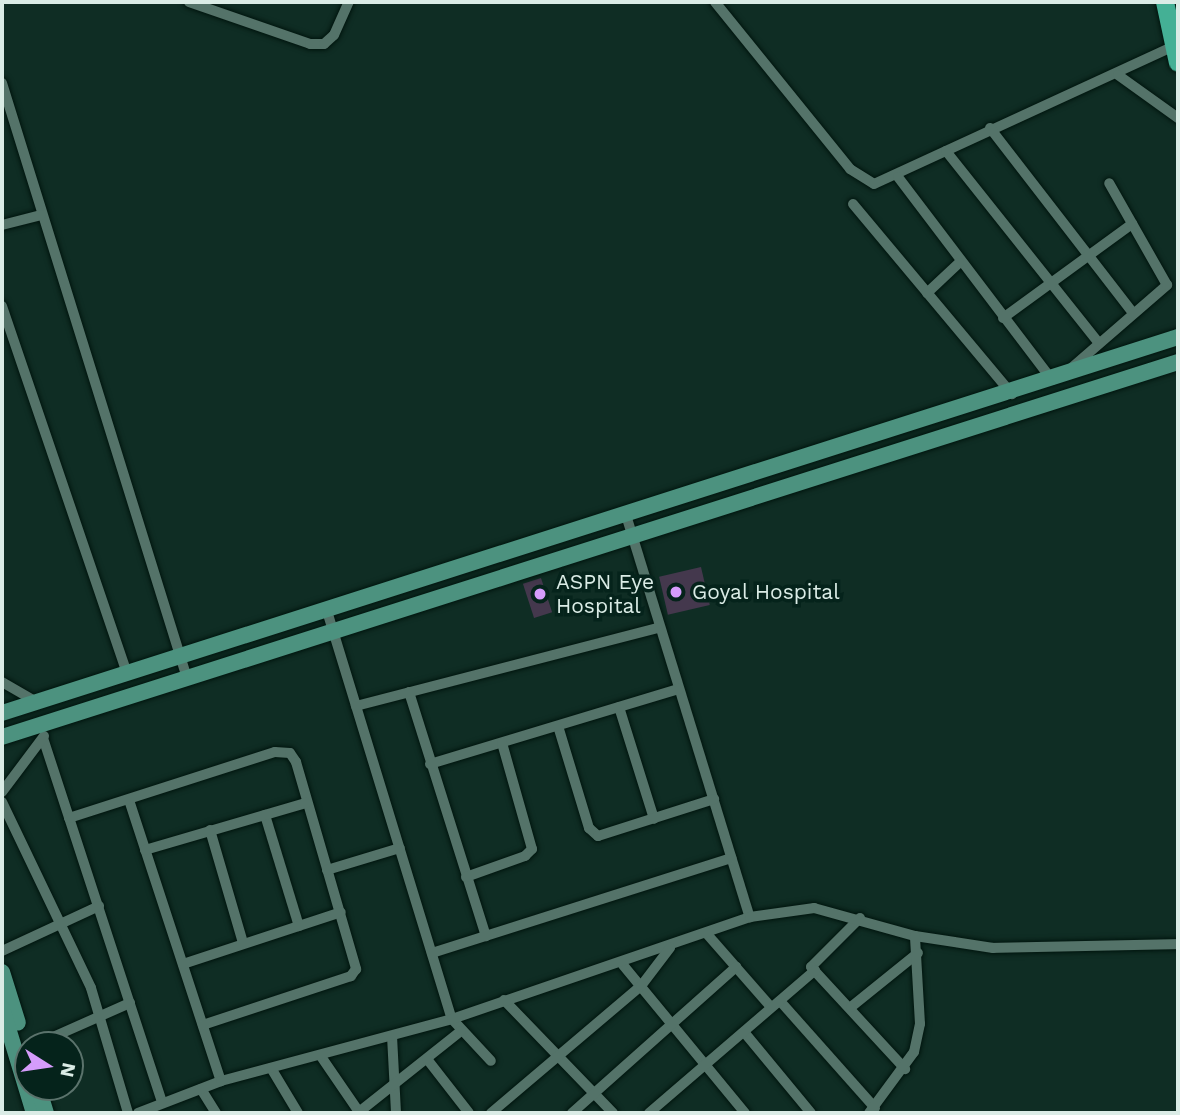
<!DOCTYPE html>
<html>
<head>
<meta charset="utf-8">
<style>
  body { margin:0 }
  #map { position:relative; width:1180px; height:1115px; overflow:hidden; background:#0f2d24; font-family:"Work Sans",sans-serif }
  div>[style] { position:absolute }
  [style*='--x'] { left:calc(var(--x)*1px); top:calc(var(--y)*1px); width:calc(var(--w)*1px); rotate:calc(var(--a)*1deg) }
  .building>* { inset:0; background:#44384d; transform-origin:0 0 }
  .roads { filter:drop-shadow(0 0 2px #00150e) drop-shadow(0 0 2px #00150e) }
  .minor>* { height:10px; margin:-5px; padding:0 5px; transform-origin:5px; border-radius:5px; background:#547369 }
  .secondary>* { height:16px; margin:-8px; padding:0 8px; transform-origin:8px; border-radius:8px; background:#4c927f }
  .primary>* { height:18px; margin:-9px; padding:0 9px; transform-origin:9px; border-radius:9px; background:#44b095 }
  .dots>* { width:19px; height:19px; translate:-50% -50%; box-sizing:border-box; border:4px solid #05231b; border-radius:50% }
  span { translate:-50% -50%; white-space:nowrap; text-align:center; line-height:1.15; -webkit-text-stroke:7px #05231b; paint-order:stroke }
  .poi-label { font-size:21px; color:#dbece6 }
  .left { translate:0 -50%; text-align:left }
  .frame { position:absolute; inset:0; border:4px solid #dbece6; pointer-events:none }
  .north { position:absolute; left:14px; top:1031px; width:70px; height:70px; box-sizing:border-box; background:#05231b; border:2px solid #5b736c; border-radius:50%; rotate:102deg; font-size:19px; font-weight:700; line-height:28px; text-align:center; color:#dbece6 }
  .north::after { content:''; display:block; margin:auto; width:24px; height:32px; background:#d59cfb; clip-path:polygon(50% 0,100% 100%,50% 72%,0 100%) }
</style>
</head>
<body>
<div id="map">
  <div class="building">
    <i style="left:701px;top:567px;width:39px;height:43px;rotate:77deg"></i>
    <i style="left:541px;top:578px;width:36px;height:19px;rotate:72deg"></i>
  </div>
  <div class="roads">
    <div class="minor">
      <i style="--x:189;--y:2;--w:128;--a:19.1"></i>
      <i style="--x:310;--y:44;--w:14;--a:0"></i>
      <i style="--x:324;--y:44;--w:13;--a:-42"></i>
      <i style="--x:334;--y:35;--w:36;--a:-66"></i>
      <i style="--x:715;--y:2;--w:215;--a:51"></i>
      <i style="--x:850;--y:169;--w:28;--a:32"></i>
      <i style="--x:874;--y:184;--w:335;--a:-24.7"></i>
      <i style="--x:1118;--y:75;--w:74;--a:35.6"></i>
      <i style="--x:2;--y:83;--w:620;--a:72.73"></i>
      <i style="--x:990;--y:128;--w:234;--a:52.3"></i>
      <i style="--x:946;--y:151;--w:243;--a:51.5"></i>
      <i style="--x:898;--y:177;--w:255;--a:52.8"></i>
      <i style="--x:853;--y:204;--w:248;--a:50.1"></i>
      <i style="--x:2;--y:225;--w:40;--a:-14.4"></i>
      <i style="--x:927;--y:293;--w:44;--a:-43.2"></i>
      <i style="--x:2;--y:306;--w:388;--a:71.2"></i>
      <i style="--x:1003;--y:318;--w:160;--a:-36.1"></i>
      <i style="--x:1069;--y:370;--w:130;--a:-40.9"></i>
      <i style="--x:1167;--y:285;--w:117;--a:-119.6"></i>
      <i style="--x:626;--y:515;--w:421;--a:72.9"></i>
      <i style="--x:327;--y:611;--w:427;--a:73"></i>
      <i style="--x:452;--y:1019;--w:57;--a:47.1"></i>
      <i style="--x:2;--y:682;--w:39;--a:30"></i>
      <i style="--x:409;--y:692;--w:256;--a:72.5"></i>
      <i style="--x:356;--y:706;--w:311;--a:-14.5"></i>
      <i style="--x:619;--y:707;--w:117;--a:72.6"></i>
      <i style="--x:558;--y:726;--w:107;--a:73.1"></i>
      <i style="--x:589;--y:828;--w:12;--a:42"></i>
      <i style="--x:598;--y:836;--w:122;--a:-17.7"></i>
      <i style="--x:43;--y:738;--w:383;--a:71.9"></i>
      <i style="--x:430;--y:764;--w:260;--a:-16.8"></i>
      <i style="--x:2;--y:792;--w:70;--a:-53.1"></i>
      <i style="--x:129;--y:800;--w:296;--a:71.9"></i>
      <i style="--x:2;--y:802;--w:206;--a:64.4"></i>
      <i style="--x:91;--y:988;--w:130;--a:73.5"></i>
      <i style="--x:265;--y:815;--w:116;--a:73"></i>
      <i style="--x:69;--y:818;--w:216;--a:-17.8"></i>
      <i style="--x:275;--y:752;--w:15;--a:4"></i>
      <i style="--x:290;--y:753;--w:11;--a:56"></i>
      <i style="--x:296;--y:762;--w:216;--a:73.8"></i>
      <i style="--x:356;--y:969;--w:9;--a:126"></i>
      <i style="--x:351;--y:976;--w:156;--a:161.7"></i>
      <i style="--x:210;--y:830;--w:118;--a:73.7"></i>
      <i style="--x:145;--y:850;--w:168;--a:-16.3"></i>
      <i style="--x:327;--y:870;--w:76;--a:-16.8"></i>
      <i style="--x:466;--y:877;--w:63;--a:-19.6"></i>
      <i style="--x:525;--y:856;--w:10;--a:-45"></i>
      <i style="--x:532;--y:849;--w:110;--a:-105.8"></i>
      <i style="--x:860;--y:918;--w:69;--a:135"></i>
      <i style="--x:811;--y:967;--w:139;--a:47.3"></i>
      <i style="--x:707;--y:934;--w:96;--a:48.8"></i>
      <i style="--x:2;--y:951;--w:107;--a:-24.9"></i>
      <i style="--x:432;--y:953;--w:314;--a:-17.6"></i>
      <i style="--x:183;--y:964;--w:166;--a:-18.2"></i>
      <i style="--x:623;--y:965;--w:192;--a:50.5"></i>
      <i style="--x:504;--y:1000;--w:157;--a:46"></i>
      <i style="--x:780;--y:1001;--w:143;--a:48.4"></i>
      <i style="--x:851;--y:1007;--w:86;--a:-38.9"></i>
      <i style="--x:744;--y:1032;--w:105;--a:50.4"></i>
      <i style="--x:392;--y:1036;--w:77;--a:87"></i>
      <i style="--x:35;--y:1045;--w:104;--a:-23.9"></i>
      <i style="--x:26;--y:1050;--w:2;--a:-27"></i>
      <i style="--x:320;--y:1055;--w:69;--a:55.6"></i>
      <i style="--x:359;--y:1112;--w:130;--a:-38.5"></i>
      <i style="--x:427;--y:1059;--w:68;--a:52.1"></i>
      <i style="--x:271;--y:1068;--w:52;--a:59"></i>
      <i style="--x:201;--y:1089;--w:28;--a:58"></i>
      <i style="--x:138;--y:1113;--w:89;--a:-21.1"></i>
      <i style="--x:221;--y:1081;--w:239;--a:-15"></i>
      <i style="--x:452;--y:1019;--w:315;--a:-18.9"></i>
      <i style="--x:750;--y:917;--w:65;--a:-8"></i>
      <i style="--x:814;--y:908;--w:105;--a:15.5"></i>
      <i style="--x:915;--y:936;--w:79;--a:8.7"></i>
      <i style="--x:993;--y:948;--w:185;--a:-1.2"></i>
      <i style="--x:491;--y:1113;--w:197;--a:-40.3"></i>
      <i style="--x:641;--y:986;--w:48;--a:-52.7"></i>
      <i style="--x:572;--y:1113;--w:220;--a:-41.7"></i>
      <i style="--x:649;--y:1113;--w:219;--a:-40.7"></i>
      <i style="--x:869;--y:1113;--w:76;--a:-53.6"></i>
      <i style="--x:914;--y:1052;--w:29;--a:-78"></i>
      <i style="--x:920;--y:1024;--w:88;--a:-93.3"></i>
    </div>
    <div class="secondary">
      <i style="--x:2;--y:713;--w:1235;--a:-17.73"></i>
      <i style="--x:2;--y:737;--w:1234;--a:-17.69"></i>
      <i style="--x:2;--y:972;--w:53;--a:72.6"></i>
      <i style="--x:2;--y:1008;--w:110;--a:73.1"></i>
      <i style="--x:38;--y:1087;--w:27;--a:73"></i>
    </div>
    <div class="primary">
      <i style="--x:1165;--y:2;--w:62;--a:78"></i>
    </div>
  </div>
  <div class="dots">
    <i style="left:676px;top:592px;background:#d59cfb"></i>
    <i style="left:540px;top:594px;background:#d59cfb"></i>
  </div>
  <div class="poi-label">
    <span class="left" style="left:556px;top:594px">ASPN Eye<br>Hospital</span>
    <span class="left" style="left:692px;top:592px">Goyal Hospital</span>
  </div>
  <div class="frame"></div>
  <div class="north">N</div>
</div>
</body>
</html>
